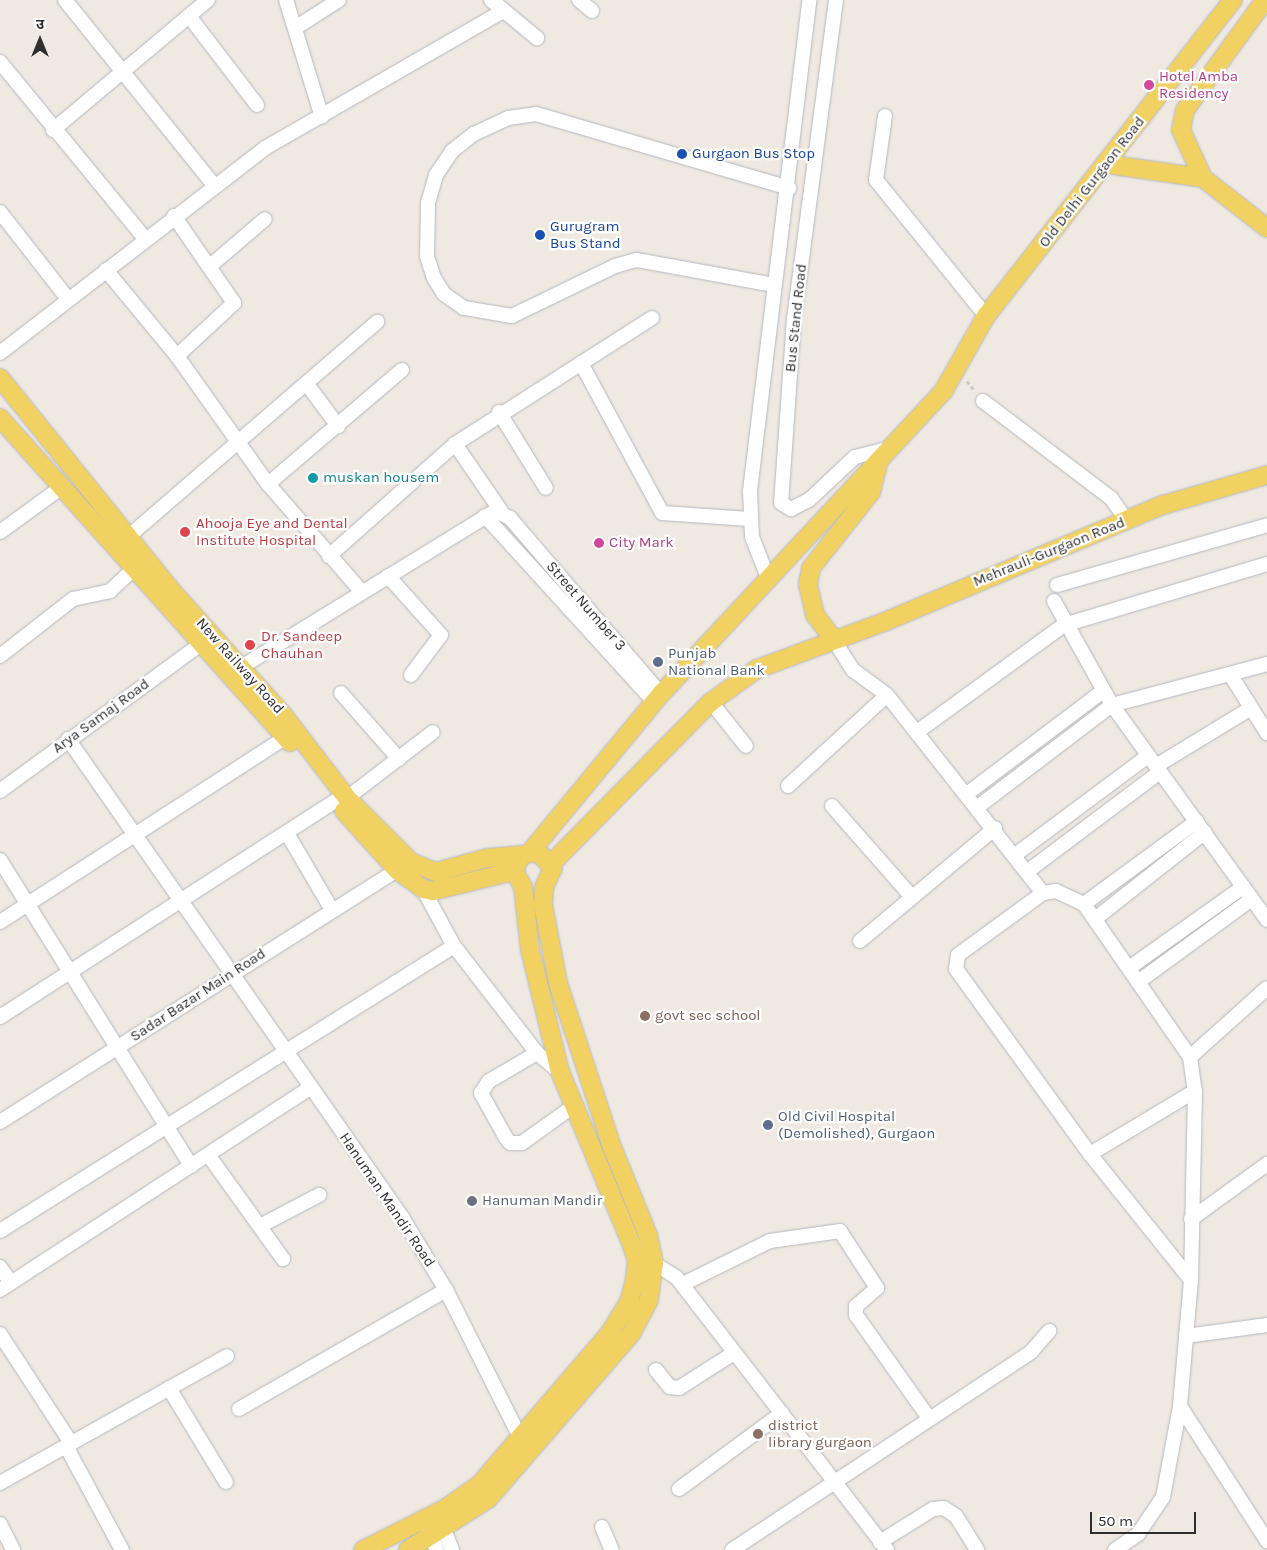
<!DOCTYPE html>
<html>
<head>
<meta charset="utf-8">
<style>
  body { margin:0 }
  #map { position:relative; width:1267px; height:1550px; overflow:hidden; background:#efe9e1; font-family:Karla,"Noto Sans Devanagari",sans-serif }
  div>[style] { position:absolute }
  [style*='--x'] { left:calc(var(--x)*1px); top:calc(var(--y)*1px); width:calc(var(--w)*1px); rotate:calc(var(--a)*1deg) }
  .path>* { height:2.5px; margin-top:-1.25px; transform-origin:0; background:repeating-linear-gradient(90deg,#c9c9c9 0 4px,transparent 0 6.5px) }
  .roads { filter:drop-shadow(0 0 1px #b4b7c1) drop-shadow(0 0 1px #b4b7c1) }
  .minor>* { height:14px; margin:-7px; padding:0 7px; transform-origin:7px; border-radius:7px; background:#fff }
  .major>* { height:18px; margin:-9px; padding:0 9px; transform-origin:9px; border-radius:9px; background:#f2d163 }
  .dots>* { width:14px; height:14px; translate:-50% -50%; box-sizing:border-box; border:2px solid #fff; border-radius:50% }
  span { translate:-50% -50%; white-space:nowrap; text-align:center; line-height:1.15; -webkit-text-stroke:4.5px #fff; paint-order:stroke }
  .hotel-label { font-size:15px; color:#b23c85 }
  .left { translate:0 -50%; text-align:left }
  .transit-label { font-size:15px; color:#164399 }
  .street-label { font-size:15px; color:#2e2e2e }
  .culture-label { font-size:15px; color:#0d838f }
  .health-label { font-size:15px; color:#be3a42 }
  .service-label { font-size:15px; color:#4e5e75 }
  .education-label { font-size:15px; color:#785e54 }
  .worship-label { font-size:15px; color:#5b616d }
  .north { position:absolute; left:15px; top:15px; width:50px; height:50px; -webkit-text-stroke:4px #fff; paint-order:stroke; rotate:0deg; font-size:14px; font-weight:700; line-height:20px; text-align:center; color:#2e2e2e }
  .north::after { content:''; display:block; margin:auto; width:18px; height:22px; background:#2e2e2e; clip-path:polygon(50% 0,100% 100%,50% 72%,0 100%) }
  .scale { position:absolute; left:1090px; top:1512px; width:106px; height:22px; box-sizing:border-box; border:2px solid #2e2e2e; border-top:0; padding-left:6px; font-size:15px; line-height:18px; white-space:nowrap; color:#2e2e2e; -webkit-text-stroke:4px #fff; paint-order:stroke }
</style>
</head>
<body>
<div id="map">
  <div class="path">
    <i style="--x:967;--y:381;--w:13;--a:51"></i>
  </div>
  <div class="roads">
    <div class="minor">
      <i style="--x:65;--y:0;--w:236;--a:51.2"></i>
      <i style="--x:286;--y:0;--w:122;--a:72.9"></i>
      <i style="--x:491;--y:0;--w:60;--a:39.6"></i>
      <i style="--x:579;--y:0;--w:17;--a:40"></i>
      <i style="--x:836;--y:0;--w:321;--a:97.5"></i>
      <i style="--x:794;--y:318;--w:185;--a:94"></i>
      <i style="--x:781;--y:503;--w:12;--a:31"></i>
      <i style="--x:791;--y:509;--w:20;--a:-27"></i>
      <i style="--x:809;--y:500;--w:63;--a:-43.1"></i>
      <i style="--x:855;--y:457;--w:38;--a:-14"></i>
      <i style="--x:189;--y:16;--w:112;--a:52.6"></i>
      <i style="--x:295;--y:28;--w:52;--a:-32.5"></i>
      <i style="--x:0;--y:62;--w:230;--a:50.6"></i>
      <i style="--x:885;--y:116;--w:65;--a:98"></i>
      <i style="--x:876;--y:180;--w:175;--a:51"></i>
      <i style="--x:53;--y:130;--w:202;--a:-40"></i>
      <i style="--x:0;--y:212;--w:110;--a:52"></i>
      <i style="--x:174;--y:216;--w:106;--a:55.4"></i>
      <i style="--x:234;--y:303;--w:78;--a:137.1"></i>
      <i style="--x:210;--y:266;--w:72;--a:-40.5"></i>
      <i style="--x:106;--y:270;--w:112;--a:50.5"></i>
      <i style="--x:177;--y:356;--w:157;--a:54.6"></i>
      <i style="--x:268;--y:484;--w:143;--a:49"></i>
      <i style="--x:774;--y:285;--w:140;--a:-169.7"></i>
      <i style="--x:636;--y:260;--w:22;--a:164"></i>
      <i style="--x:615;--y:266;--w:114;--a:154.1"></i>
      <i style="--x:512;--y:316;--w:49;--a:-170.5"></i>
      <i style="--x:464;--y:308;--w:24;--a:-145"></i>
      <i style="--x:444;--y:294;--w:19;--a:-122"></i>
      <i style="--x:434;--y:278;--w:23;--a:-108"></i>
      <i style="--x:427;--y:256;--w:53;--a:-88.9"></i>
      <i style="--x:428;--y:203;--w:29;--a:-74"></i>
      <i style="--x:436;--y:175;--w:29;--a:-56"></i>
      <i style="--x:452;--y:151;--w:28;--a:-38"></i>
      <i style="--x:474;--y:134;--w:38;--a:-25"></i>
      <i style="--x:508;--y:118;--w:28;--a:-8"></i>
      <i style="--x:536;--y:114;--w:264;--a:16.3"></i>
      <i style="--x:0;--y:353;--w:335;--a:-37.7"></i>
      <i style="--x:265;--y:148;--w:275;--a:-29.9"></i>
      <i style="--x:581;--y:363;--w:170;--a:61.6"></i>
      <i style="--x:662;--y:513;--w:87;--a:3.9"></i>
      <i style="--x:306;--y:383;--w:54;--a:53.3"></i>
      <i style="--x:983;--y:401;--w:161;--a:37.2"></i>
      <i style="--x:1111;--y:498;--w:28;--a:55"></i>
      <i style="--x:499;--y:412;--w:89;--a:58.3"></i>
      <i style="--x:455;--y:444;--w:81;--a:55.5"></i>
      <i style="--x:268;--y:484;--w:176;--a:-40.4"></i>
      <i style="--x:485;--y:516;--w:251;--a:47.7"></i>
      <i style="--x:0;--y:532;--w:77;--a:-36"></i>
      <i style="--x:129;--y:536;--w:328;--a:-40.8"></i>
      <i style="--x:329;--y:556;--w:169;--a:-41.6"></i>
      <i style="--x:455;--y:444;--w:234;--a:-32.6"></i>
      <i style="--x:767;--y:575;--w:41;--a:-111.5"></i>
      <i style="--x:752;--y:537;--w:46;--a:-92.5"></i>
      <i style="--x:750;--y:491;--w:495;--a:-83.1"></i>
      <i style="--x:388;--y:576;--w:79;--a:48.1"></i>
      <i style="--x:441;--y:635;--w:50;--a:126.9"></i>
      <i style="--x:1057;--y:585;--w:218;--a:-15.9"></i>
      <i style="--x:1054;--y:601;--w:119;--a:60.9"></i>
      <i style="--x:1112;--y:705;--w:265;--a:54.2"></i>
      <i style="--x:834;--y:640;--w:36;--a:58"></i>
      <i style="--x:853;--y:670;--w:42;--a:36.3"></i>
      <i style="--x:887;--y:695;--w:252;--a:51.8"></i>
      <i style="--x:1043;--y:893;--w:13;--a:-9"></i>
      <i style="--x:1056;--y:891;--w:31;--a:25"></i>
      <i style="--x:1084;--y:904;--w:186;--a:55.3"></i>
      <i style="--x:1190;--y:1057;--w:34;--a:82"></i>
      <i style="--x:1195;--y:1091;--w:189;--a:91.2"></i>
      <i style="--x:1191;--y:1280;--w:126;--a:95"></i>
      <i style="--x:1180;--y:1406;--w:93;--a:100.6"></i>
      <i style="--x:1163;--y:1497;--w:45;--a:124"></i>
      <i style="--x:1138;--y:1534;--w:28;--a:145"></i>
      <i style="--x:0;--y:656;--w:93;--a:-38"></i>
      <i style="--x:73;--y:599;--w:38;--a:-12"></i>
      <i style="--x:110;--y:591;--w:33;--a:-43"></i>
      <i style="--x:243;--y:666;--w:296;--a:-31.6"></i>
      <i style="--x:495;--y:511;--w:17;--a:25"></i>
      <i style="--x:510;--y:518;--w:232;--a:49.4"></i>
      <i style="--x:1230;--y:674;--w:70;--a:57.9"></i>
      <i style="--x:341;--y:693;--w:88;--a:48.7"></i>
      <i style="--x:711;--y:702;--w:56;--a:51.5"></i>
      <i style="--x:917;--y:732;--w:182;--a:-36.1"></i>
      <i style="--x:1064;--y:625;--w:212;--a:-16.7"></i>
      <i style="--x:68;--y:739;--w:583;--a:55.06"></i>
      <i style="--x:402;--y:1217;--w:85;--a:58.9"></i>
      <i style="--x:446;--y:1290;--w:167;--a:63.3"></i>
      <i style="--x:1156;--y:766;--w:111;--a:-31.4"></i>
      <i style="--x:788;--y:786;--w:134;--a:-42.6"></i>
      <i style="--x:0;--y:791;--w:250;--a:-36.2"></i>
      <i style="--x:968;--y:793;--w:169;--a:-37.1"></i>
      <i style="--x:347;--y:798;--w:108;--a:-37.5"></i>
      <i style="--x:832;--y:806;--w:121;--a:48.7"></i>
      <i style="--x:979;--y:806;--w:167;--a:-37.2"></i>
      <i style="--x:1112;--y:705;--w:160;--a:-14.8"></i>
      <i style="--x:288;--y:835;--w:87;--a:59.6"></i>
      <i style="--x:1015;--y:855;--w:166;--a:-36.7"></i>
      <i style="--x:0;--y:860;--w:361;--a:58"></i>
      <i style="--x:1028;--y:871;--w:165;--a:-36.9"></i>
      <i style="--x:423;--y:889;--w:65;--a:61.5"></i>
      <i style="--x:454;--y:946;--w:135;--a:52.2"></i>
      <i style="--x:537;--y:1053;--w:30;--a:40"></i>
      <i style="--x:1043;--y:893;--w:105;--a:143.9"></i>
      <i style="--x:958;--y:955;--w:14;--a:98"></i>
      <i style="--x:956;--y:969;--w:228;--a:54.1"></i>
      <i style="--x:1090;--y:1154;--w:161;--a:51.3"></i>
      <i style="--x:1084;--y:904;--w:140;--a:-36.3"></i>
      <i style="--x:1095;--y:919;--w:140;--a:-38.3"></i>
      <i style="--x:0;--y:922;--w:341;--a:-32.9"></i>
      <i style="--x:860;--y:941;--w:176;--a:-39.9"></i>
      <i style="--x:1129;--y:968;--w:140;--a:-35.4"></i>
      <i style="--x:1138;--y:982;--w:141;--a:-36.1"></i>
      <i style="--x:0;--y:1017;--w:399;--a:-32.8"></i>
      <i style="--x:537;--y:1053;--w:56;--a:149.7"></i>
      <i style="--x:489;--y:1081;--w:14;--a:124"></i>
      <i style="--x:481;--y:1093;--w:51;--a:60.9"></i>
      <i style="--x:506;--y:1138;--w:6;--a:51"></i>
      <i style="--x:510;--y:1143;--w:12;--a:0"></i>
      <i style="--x:522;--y:1143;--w:65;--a:-35.6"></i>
      <i style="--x:1190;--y:1057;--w:103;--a:-41.9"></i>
      <i style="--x:0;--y:1122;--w:470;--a:-32.4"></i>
      <i style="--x:1090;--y:1154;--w:122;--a:-31"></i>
      <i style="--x:209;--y:1156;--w:127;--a:54.3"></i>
      <i style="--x:1191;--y:1219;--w:94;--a:-35.9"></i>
      <i style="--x:260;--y:1226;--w:67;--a:-27.7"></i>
      <i style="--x:0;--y:1231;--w:536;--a:-32.12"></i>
      <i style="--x:654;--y:1263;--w:27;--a:33"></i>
      <i style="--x:677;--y:1278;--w:344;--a:52.3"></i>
      <i style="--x:0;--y:1267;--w:19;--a:55"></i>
      <i style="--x:683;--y:1284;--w:97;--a:-26.3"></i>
      <i style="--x:770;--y:1241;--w:71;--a:-8.1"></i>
      <i style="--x:840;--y:1231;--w:68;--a:57"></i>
      <i style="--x:877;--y:1288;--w:28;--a:139"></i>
      <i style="--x:856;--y:1306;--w:9;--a:90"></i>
      <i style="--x:856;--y:1315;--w:126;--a:54.7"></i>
      <i style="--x:0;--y:1290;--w:370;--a:-33.1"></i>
      <i style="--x:0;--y:1334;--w:130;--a:56.9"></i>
      <i style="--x:1186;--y:1336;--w:82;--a:-7.7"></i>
      <i style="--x:656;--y:1370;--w:22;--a:51"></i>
      <i style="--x:670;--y:1387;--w:9;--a:6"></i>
      <i style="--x:679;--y:1388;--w:65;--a:-32.5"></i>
      <i style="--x:169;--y:1388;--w:110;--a:58.8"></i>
      <i style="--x:1180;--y:1406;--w:161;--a:57.2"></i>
      <i style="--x:239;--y:1409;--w:239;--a:-29.9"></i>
      <i style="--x:66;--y:1446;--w:118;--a:61.7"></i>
      <i style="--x:0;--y:1483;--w:260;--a:-29.2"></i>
      <i style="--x:679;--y:1489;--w:128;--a:-36.4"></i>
      <i style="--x:440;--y:1520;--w:32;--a:68"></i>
      <i style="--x:0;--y:1524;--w:29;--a:63"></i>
      <i style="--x:602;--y:1527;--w:25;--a:67"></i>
      <i style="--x:428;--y:1528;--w:24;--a:68"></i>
      <i style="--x:880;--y:1542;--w:62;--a:-31.9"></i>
      <i style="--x:933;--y:1509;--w:11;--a:-5"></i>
      <i style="--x:944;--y:1508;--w:14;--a:34"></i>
      <i style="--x:956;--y:1516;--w:40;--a:58"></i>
      <i style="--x:732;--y:1550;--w:359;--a:-33.5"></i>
      <i style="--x:1031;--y:1352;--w:28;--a:-49"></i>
    </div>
    <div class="major">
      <i style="--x:1106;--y:164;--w:98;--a:8.2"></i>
      <i style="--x:1203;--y:178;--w:81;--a:38"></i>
      <i style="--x:1203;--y:178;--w:53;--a:-114.6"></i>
      <i style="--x:1181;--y:130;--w:20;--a:-79"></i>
      <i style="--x:1185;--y:110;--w:136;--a:-54"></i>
      <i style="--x:0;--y:378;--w:272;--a:51.1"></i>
      <i style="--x:171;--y:590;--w:169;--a:48.1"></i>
      <i style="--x:284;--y:716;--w:103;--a:52.5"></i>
      <i style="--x:347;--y:798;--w:91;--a:45"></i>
      <i style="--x:411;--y:862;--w:27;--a:22"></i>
      <i style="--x:436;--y:872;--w:53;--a:-15.4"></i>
      <i style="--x:487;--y:858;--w:34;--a:-5"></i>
      <i style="--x:0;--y:418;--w:435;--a:48.2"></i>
      <i style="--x:834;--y:640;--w:31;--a:-127"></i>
      <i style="--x:815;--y:615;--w:32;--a:-103"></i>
      <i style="--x:808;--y:584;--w:16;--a:-79"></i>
      <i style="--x:811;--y:568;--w:97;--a:-51.7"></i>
      <i style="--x:871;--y:492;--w:30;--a:-76"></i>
      <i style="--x:344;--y:811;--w:79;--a:48.1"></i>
      <i style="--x:397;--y:870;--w:32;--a:36"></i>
      <i style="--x:423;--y:889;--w:10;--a:11"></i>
      <i style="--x:433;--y:891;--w:83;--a:-13.9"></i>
      <i style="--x:531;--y:851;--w:204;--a:-50.4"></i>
      <i style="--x:661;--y:694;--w:415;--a:-47"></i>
      <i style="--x:944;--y:390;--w:85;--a:-60.4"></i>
      <i style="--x:986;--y:316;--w:401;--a:-52"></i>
      <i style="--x:552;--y:863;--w:226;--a:-45.4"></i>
      <i style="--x:711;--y:702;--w:57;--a:-35.7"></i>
      <i style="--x:757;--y:669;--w:135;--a:-20.3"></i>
      <i style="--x:884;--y:622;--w:303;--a:-22.8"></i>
      <i style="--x:1163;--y:505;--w:108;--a:-16.1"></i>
      <i style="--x:363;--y:1550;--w:93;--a:-26.8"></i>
      <i style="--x:446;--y:1508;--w:40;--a:-34.9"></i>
      <i style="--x:479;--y:1485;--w:199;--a:-49.3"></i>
      <i style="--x:609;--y:1334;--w:38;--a:-58"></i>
      <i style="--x:629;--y:1302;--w:24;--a:-75"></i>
      <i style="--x:635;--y:1279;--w:18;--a:-84"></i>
      <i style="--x:637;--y:1261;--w:19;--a:-108"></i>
      <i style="--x:631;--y:1243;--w:185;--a:-112.5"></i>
      <i style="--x:560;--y:1072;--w:126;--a:-103.8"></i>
      <i style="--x:530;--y:950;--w:63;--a:-96.3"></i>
      <i style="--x:523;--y:887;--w:18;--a:-119"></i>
      <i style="--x:514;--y:871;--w:17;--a:-66"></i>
      <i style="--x:521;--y:855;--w:17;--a:-10"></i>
      <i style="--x:538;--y:852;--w:22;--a:47"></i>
      <i style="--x:553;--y:868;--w:21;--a:115"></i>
      <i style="--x:544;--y:887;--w:18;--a:93"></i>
      <i style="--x:543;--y:905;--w:79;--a:79.1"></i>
      <i style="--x:558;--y:983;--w:173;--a:71.8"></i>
      <i style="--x:612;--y:1147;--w:95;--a:67.8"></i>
      <i style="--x:648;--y:1235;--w:29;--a:78"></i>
      <i style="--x:654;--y:1263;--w:37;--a:98"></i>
      <i style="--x:649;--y:1300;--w:38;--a:118"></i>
      <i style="--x:631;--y:1334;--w:218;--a:130.9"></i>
      <i style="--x:488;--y:1499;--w:95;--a:147.5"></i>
    </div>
  </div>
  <div class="dots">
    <i style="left:1149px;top:85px;background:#d1479c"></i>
    <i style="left:682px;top:154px;background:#1a4fb4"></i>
    <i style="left:540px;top:235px;background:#1a4fb4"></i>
    <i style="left:313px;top:478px;background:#0f9aa8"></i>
    <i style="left:185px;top:532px;background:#e0444e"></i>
    <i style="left:599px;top:543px;background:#d1479c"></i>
    <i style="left:250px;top:645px;background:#e0444e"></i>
    <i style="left:658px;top:662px;background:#5c6f8a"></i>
    <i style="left:645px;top:1016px;background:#8d6e63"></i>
    <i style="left:768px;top:1125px;background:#5c6f8a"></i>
    <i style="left:472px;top:1201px;background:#6b7280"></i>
    <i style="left:758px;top:1434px;background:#8d6e63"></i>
  </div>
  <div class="hotel-label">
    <span class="left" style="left:1159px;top:85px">Hotel Amba<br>Residency</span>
    <span class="left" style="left:609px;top:543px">City Mark</span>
  </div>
  <div class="transit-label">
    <span class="left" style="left:692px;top:154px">Gurgaon Bus Stop</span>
    <span class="left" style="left:550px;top:235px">Gurugram<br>Bus Stand</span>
  </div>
  <div class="street-label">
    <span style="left:1092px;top:182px;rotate:-52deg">Old Delhi Gurgaon Road</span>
    <span style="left:796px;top:318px;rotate:-84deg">Bus Stand Road</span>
    <span style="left:1049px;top:552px;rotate:-22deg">Mehrauli-Gurgaon Road</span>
    <span style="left:586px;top:606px;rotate:49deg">Street Number 3</span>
    <span style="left:240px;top:666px;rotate:48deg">New Railway Road</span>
    <span style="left:101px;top:716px;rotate:-36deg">Arya Samaj Road</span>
    <span style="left:198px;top:995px;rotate:-33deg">Sadar Bazar Main Road</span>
    <span style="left:387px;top:1200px;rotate:56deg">Hanuman Mandir Road</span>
  </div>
  <div class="culture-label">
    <span class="left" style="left:323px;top:478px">muskan housem</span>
  </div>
  <div class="health-label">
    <span class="left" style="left:196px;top:532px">Ahooja Eye and Dental<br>Institute Hospital</span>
    <span class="left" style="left:261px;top:645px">Dr. Sandeep<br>Chauhan</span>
  </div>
  <div class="service-label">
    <span class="left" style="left:668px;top:662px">Punjab<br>National Bank</span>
    <span class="left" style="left:778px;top:1125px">Old Civil Hospital<br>(Demolished), Gurgaon</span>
  </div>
  <div class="education-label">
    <span class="left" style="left:655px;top:1016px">govt sec school</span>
    <span class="left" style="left:768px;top:1434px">district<br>library gurgaon</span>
  </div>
  <div class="worship-label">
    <span class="left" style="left:482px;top:1201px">Hanuman Mandir</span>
  </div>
  <div class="north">उ</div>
  <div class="scale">50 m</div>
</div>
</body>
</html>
